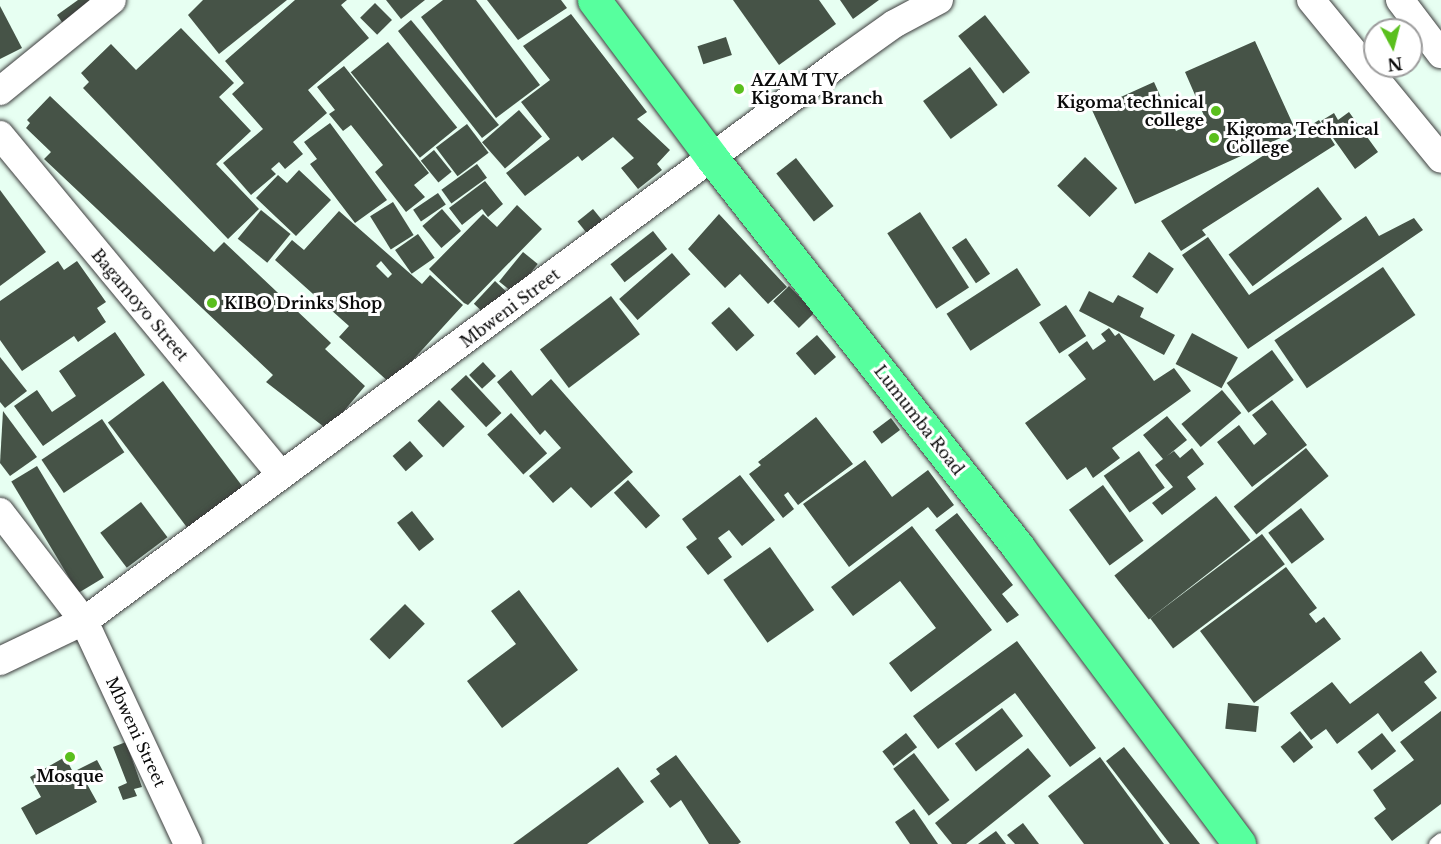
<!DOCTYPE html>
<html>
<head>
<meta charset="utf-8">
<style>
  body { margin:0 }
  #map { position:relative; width:1441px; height:844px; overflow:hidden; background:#e7fff2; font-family:"Libre Baskerville",serif }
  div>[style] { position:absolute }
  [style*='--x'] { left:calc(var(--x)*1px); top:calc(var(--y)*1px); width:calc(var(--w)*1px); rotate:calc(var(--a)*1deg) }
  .building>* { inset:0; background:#465347; transform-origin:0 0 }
  .roads { filter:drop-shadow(0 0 2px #3d3d3d) drop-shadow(0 0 2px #3d3d3d) }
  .lane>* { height:15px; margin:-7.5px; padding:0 7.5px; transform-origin:7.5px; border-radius:7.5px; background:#fff }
  .street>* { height:28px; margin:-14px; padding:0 14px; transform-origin:14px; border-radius:14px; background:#fff }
  .primary>* { height:33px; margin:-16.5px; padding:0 16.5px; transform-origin:16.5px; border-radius:16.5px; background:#57ff9e }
  .dots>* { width:16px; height:16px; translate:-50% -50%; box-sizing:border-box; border:3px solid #fff; border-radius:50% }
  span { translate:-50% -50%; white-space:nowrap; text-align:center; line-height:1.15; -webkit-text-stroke:6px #fff; paint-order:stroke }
  .poi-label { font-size:16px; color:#0a0a0a; font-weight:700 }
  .left { translate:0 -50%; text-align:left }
  .right { translate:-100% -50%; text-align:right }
  .street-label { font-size:16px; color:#0a0a0a }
  .north { position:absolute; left:1363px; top:18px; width:60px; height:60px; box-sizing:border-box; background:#fff; border:2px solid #9d9d9d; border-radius:50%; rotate:173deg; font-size:16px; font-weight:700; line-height:24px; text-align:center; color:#0a0a0a }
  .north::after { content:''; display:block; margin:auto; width:21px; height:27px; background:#5abf1d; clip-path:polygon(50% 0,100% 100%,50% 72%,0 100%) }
</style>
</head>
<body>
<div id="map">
  <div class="building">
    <i style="clip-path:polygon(78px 0,89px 0,97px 12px,69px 32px,57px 15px)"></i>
    <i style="clip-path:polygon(203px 0,287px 0,219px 54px,188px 15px)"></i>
    <i style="clip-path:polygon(295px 0,347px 0,341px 5px,369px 38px,308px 90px,327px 113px,293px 142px,303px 154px,285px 169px,279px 162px,271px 169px,276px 174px,251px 195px,223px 163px,263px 129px,232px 94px,244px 83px,225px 61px)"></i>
    <i style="clip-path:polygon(386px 0,425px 0,401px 19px)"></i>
    <i style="clip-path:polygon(443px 0,476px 0,540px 85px,496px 118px,421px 17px)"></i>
    <i style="clip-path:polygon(487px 0,561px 0,567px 8px,518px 40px)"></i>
    <i style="clip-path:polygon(733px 0,819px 0,836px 24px,779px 65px)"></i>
    <i style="clip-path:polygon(840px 0,879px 0,853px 19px)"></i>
    <i style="left:375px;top:3px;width:24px;height:21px;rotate:45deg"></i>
    <i style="clip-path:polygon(0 6px,22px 48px,0 59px)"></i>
    <i style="clip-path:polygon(571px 14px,647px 112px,637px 119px,670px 150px,657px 164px,662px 170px,638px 189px,621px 168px,634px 158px,613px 137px,582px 161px,578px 156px,525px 196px,506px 173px,550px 139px,521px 102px,550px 80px,523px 46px)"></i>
    <i style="left:985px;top:15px;width:73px;height:34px;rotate:52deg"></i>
    <i style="clip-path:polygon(411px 20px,499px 125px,482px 138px,398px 31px)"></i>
    <i style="clip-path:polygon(181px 28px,234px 83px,219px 97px,251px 131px,216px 164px,259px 209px,228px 239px,83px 88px,89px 82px,81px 73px,111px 44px,136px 70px)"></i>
    <i style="left:726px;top:37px;width:19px;height:30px;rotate:72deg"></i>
    <i style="clip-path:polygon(1255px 41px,1296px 131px,1135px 204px,1092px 110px,1154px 82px,1176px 131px,1205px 118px,1185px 72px)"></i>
    <i style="left:388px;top:42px;width:110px;height:48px;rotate:51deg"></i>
    <i style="clip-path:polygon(344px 66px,429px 173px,414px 185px,425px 197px,406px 212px,375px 172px,383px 165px,351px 125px,343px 131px,329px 114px,335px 110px,317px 87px)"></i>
    <i style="left:970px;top:67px;width:47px;height:58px;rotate:54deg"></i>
    <i style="clip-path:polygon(50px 96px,214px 252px,224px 242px,331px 343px,325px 349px,365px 386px,328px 430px,266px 382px,273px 375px,44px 159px,51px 152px,26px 128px,30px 123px,27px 120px)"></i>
    <i style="left:519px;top:110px;width:35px;height:49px;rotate:49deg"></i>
    <i style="clip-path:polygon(1349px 112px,1378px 152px,1355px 169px,1321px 121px,1334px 113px,1338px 120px)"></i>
    <i style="clip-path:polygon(1319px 120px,1335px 145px,1202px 230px,1206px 235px,1181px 251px,1161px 221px)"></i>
    <i style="clip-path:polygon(330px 123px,387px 200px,355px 223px,310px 164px,317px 159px,304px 142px)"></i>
    <i style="left:467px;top:124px;width:36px;height:39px;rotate:53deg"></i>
    <i style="left:434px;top:150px;width:28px;height:17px;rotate:51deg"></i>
    <i style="left:1085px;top:157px;width:45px;height:40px;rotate:44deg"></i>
    <i style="left:796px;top:158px;width:61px;height:25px;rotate:52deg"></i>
    <i style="left:477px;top:164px;width:17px;height:44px;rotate:54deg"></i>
    <i style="clip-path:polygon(299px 170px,331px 200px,296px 236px,256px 198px,278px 175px,287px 183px)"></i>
    <i style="clip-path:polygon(485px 181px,503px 204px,488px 217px,482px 209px,462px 225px,449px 208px)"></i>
    <i style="left:1318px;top:187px;width:40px;height:112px;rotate:53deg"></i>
    <i style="clip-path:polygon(0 190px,46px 252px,0 286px)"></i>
    <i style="left:438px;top:193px;width:14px;height:30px;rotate:56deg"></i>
    <i style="left:393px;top:202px;width:39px;height:27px;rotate:58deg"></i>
    <i style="clip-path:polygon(517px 205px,542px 229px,468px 305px,464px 303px,429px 269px,483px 214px,497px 227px)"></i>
    <i style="left:442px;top:209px;width:29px;height:26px;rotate:49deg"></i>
    <i style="left:593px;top:209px;width:22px;height:20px;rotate:51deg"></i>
    <i style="left:261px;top:210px;width:38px;height:37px;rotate:39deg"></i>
    <i style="clip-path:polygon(evenodd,339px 211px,422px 284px,430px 275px,463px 305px,391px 384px,339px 337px,349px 326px,275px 260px,292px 240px,304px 250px,339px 211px,381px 261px,392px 274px,388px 278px,376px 266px,381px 261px)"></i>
    <i style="left:920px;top:212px;width:90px;height:39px;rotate:57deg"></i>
    <i style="clip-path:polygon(719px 214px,787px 287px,768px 304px,740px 274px,725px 288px,688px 249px)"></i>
    <i style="clip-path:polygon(1366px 216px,1379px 236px,1414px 218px,1423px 230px,1248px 349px,1182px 255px,1208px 237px,1249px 295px)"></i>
    <i style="left:653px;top:231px;width:23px;height:54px;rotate:52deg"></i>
    <i style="left:418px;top:234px;width:29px;height:28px;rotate:55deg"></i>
    <i style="left:966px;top:238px;width:43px;height:17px;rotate:56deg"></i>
    <i style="left:523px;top:252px;width:19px;height:38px;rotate:39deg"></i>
    <i style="left:1149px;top:252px;width:30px;height:30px;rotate:34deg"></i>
    <i style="left:672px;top:253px;width:28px;height:70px;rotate:49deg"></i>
    <i style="clip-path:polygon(58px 261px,64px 270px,77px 261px,106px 302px,97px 308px,106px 322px,78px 342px,74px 336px,22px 371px,0 340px,0 301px)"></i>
    <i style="left:1383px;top:267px;width:58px;height:131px;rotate:56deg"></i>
    <i style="left:1017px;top:268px;width:44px;height:84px;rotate:57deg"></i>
    <i style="left:495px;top:281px;width:21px;height:31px;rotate:43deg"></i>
    <i style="left:789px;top:286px;width:37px;height:22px;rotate:46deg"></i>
    <i style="clip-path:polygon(1089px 291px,1113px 303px,1118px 295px,1144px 308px,1140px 317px,1175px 335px,1164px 355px,1079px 311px)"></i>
    <i style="left:611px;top:296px;width:48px;height:89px;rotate:53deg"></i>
    <i style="left:1066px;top:305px;width:37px;height:32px;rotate:57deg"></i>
    <i style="left:729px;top:307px;width:38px;height:24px;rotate:48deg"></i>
    <i style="clip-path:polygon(1109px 328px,1115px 336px,1119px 333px,1154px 381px,1174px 368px,1191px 391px,1112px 448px,1120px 458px,1093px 478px,1086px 467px,1067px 480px,1025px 423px,1086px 379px,1068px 355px,1087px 341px,1093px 350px,1106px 341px,1101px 334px)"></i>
    <i style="clip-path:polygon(115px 332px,145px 375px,43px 446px,14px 406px,37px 390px,52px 412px,76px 396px,59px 371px)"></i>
    <i style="left:1192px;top:333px;width:52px;height:35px;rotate:28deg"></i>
    <i style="left:817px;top:335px;width:29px;height:28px;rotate:49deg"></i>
    <i style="left:1272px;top:350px;width:37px;height:56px;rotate:54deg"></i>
    <i style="clip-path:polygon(0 357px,27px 391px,5px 408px,0 402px)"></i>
    <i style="left:483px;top:362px;width:19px;height:19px;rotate:47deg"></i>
    <i style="clip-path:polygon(511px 370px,532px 396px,551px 379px,633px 472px,591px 508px,571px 487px,553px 503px,529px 476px,561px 448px,545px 430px,540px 435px,497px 382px)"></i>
    <i style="left:466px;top:375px;width:52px;height:21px;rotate:47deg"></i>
    <i style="left:163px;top:381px;width:134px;height:69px;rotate:53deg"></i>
    <i style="left:1222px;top:390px;width:30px;height:53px;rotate:50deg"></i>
    <i style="left:439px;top:400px;width:37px;height:30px;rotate:46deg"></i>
    <i style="clip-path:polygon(1272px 400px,1307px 445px,1252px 487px,1217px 442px,1239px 425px,1254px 445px,1267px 434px,1252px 415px)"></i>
    <i style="clip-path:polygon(3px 411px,37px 457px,10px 476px,0 463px)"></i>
    <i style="left:511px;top:413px;width:54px;height:32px;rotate:48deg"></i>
    <i style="clip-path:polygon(1167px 416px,1187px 440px,1167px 456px,1174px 451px,1180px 458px,1192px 448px,1204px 464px,1187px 477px,1196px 489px,1162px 515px,1152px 503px,1173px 487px,1155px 465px,1163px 459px,1143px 435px)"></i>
    <i style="clip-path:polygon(816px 417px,853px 464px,798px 505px,788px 492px,784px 495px,794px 509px,783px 518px,749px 474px,761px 465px,758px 462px)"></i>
    <i style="left:891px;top:418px;width:15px;height:23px;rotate:53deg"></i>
    <i style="left:102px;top:419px;width:40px;height:73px;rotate:56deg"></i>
    <i style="left:410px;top:441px;width:20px;height:23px;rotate:49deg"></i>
    <i style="left:1306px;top:448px;width:36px;height:93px;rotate:51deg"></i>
    <i style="left:1139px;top:451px;width:45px;height:43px;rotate:55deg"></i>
    <i style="clip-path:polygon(865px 460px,892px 497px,928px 470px,954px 505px,937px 518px,928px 507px,849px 567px,803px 504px)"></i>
    <i style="left:37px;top:466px;width:130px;height:30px;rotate:59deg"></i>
    <i style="clip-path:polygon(740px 475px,775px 520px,742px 546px,729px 530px,718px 538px,732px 557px,708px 575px,686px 547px,697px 539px,682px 519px)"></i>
    <i style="left:628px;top:480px;width:48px;height:19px;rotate:48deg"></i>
    <i style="left:1103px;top:485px;width:69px;height:42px;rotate:54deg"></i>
    <i style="left:1216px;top:496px;width:56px;height:129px;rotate:52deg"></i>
    <i style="left:141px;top:502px;width:44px;height:51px;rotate:53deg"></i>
    <i style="left:1301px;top:508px;width:39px;height:41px;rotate:53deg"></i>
    <i style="left:412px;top:511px;width:36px;height:19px;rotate:52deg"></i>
    <i style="clip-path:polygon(957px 513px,1013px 585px,1002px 594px,1019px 615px,1007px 623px,935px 530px)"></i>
    <i style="clip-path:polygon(912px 526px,992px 630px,911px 692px,889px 663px,936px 628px,900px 581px,853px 616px,831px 587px)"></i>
    <i style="left:1262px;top:534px;width:38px;height:140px;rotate:53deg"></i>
    <i style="left:770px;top:547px;width:77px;height:57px;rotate:55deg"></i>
    <i style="clip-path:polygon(1286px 567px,1317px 608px,1309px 614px,1316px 623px,1324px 617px,1341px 639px,1254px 703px,1200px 631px)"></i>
    <i style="clip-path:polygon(519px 590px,578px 670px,502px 728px,467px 681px,516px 644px,491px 611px)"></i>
    <i style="left:405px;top:604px;width:28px;height:50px;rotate:45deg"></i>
    <i style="clip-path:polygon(1017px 641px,1096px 748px,1070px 767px,1015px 693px,938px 749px,913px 716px)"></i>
    <i style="clip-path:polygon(1421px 651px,1437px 672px,1424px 682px,1437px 698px,1392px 732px,1378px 713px,1337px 744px,1326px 729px,1311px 740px,1290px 713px,1332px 682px,1350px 704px)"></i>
    <i style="left:1228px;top:703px;width:31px;height:26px;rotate:6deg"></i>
    <i style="left:1002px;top:708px;width:35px;height:59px;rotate:53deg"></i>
    <i style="clip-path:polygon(1441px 711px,1441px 804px,1392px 841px,1374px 818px,1386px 809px,1373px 790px,1414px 760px,1400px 742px)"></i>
    <i style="left:1300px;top:731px;width:21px;height:25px;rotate:51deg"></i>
    <i style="left:906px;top:733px;width:18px;height:30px;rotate:52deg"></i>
    <i style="left:1382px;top:733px;width:23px;height:31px;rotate:52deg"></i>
    <i style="clip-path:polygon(126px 742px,142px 787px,134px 789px,137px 796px,123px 800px,118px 787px,127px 783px,113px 747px)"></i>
    <i style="clip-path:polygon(1124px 747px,1200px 844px,1170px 844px,1106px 761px)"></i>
    <i style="clip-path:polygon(1028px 748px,1051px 776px,966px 844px,952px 844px,935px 823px)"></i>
    <i style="left:914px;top:753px;width:59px;height:26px;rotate:53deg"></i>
    <i style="clip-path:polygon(676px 755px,741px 842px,738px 844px,709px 844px,681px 800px,670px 808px,650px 781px,660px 774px,656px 769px)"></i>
    <i style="clip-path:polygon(65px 757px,73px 772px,97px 760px,105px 775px,87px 784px,97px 802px,36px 835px,21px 808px,41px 797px,30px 777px)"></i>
    <i style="clip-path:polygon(1100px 757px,1164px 844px,1084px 844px,1048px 796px)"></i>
    <i style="clip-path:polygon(618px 767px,644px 802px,587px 844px,513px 844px)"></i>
    <i style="clip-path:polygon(914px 809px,938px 844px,910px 844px,895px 822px)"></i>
    <i style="clip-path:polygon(1023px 823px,1039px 844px,1015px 844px,1007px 835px)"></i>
    <i style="clip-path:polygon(996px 831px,1006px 844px,978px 844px)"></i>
  </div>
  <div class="roads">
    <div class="lane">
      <i style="--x:1436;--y:844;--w:6;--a:-39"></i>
    </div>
    <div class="street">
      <i style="--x:1311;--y:0;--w:205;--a:50.7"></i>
      <i style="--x:1400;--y:0;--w:68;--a:52.8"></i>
      <i style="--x:0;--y:91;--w:144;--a:-39.1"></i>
      <i style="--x:0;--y:135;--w:441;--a:50.4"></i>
      <i style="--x:0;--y:512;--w:138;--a:52.4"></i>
      <i style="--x:84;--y:621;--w:246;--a:65"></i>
      <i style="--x:0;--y:661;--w:93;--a:-25.5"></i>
      <i style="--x:84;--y:621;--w:942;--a:-36.46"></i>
      <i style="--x:842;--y:61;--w:64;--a:-35.4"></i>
      <i style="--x:894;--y:24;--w:51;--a:-28.1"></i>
    </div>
    <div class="primary">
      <i style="--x:594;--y:0;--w:197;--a:53.2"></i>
      <i style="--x:712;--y:158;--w:495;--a:51.8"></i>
      <i style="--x:1018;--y:547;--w:370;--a:53.3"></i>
    </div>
  </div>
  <div class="dots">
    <i style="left:739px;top:89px;background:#5abf1d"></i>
    <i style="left:1216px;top:111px;background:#5abf1d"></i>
    <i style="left:1214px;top:138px;background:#5abf1d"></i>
    <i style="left:212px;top:303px;background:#5abf1d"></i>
    <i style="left:70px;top:757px;background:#5abf1d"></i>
  </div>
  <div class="poi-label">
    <span class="left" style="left:751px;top:89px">AZAM TV<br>Kigoma Branch</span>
    <span class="right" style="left:1204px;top:111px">Kigoma technical<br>college</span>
    <span class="left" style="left:1226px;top:138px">Kigoma Technical<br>College</span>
    <span class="left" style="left:224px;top:303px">KIBO Drinks Shop</span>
    <span style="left:70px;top:776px">Mosque</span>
  </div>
  <div class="street-label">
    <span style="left:140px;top:305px;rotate:50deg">Bagamoyo Street</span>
    <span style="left:510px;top:308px;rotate:-37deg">Mbweni Street</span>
    <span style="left:919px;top:420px;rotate:52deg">Lumumba Road</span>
    <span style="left:136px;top:732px;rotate:65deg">Mbweni Street</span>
  </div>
  <div class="north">N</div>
</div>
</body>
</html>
